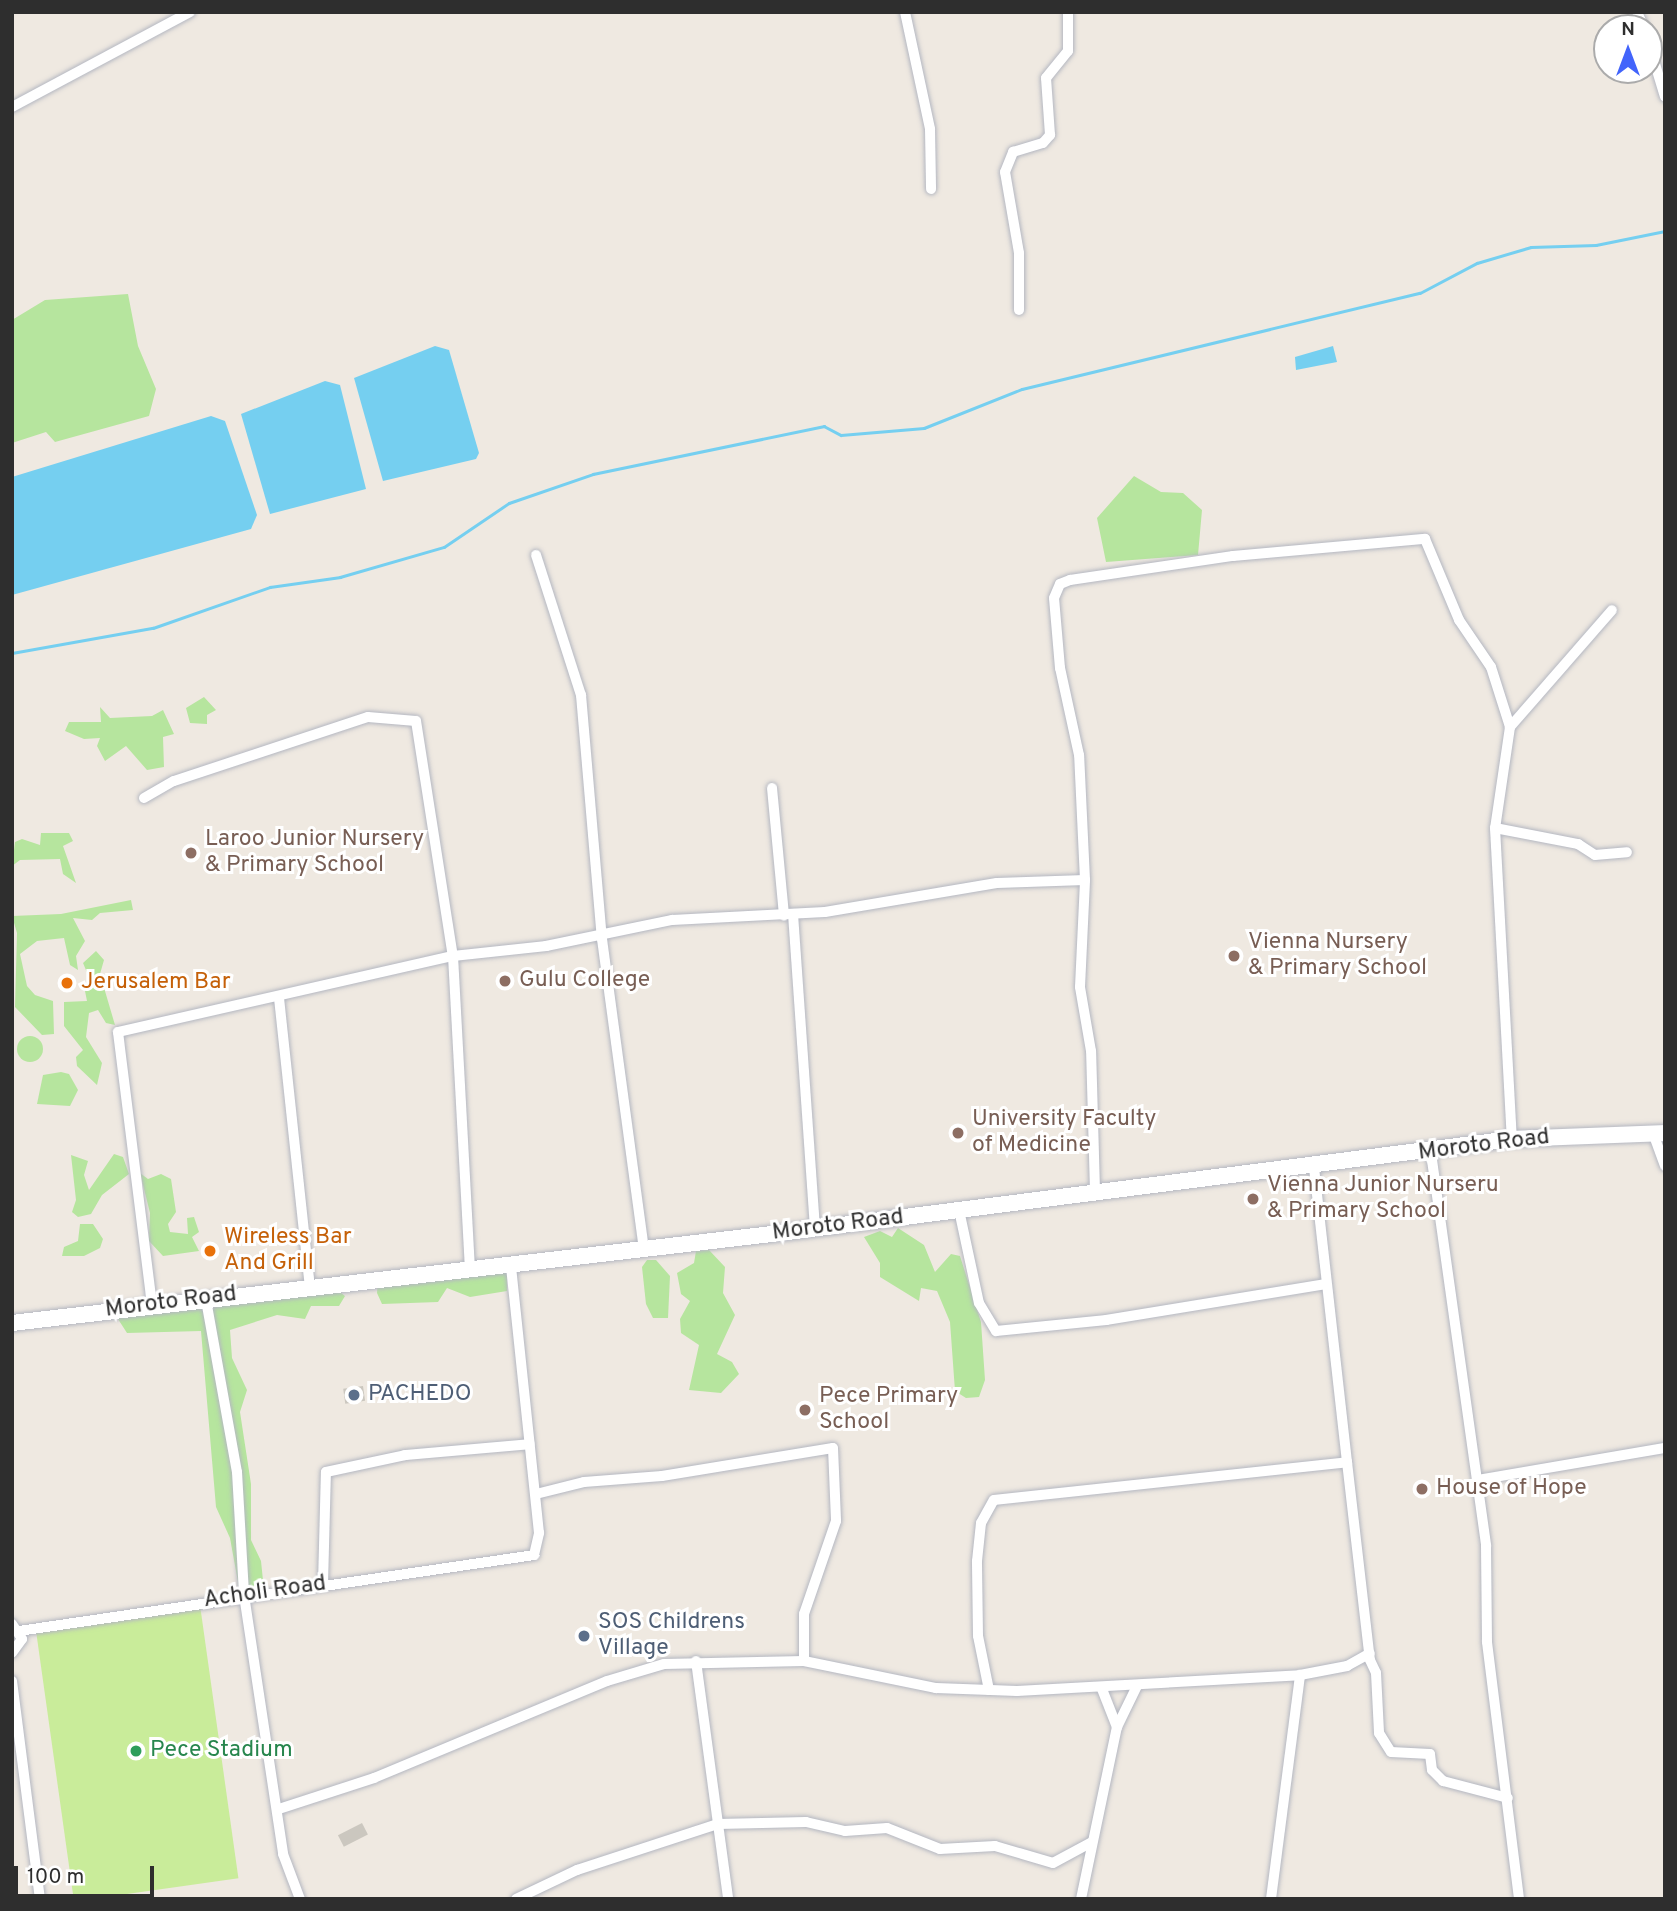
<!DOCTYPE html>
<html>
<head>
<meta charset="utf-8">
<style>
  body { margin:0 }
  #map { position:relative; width:1677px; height:1911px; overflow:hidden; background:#efe9e1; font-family:Overpass,sans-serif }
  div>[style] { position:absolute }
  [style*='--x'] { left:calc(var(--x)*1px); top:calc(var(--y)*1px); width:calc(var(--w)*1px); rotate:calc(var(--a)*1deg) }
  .green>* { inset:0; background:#b6e59e }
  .round { border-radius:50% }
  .pitch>* { inset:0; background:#c9ec9a; transform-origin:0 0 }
  .water>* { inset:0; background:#75cff0 }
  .stream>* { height:2.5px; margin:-1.25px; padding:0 1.25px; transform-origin:1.25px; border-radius:1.25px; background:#75cff0 }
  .building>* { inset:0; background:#cbc7bf; transform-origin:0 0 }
  .roads { filter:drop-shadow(0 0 2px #b4b7c1) drop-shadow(0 0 2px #b4b7c1) }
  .minor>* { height:10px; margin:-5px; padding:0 5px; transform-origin:5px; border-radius:5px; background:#fff }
  .secondary>* { height:16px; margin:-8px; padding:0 8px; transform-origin:8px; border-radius:8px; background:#fff }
  .dots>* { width:19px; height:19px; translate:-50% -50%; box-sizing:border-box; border:4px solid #fff; border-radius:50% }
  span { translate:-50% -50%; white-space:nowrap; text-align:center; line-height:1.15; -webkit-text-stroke:6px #fff; paint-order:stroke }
  .education-label { font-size:23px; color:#785e54 }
  .left { translate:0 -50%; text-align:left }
  .food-label { font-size:23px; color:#c56008 }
  .street-label { font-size:23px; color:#2e2e2e }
  .service-label { font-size:23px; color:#4e5e75 }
  .leisure-label { font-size:23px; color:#27864d }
  .frame { position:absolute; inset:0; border:14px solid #2e2e2e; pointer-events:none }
  .north { position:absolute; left:1593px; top:14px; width:70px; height:70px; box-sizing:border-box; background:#fff; border:2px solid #ababab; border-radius:50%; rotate:0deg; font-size:19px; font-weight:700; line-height:28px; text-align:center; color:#2e2e2e }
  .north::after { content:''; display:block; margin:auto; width:24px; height:32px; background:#4264fb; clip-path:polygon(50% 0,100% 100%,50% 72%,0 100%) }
  .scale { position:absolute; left:14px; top:1866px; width:140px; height:32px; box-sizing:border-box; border:4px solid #2e2e2e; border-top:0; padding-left:9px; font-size:21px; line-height:24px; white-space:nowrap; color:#2e2e2e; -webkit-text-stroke:5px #fff; paint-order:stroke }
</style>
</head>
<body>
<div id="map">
  <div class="green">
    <i style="clip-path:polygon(128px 294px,138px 346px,156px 389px,149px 416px,55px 442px,46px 432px,12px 443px,12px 320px,45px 300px)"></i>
    <i style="clip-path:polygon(1134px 476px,1161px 492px,1183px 493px,1202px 510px,1198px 555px,1106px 562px,1097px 518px)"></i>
    <i style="clip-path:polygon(204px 697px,216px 710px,207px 715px,207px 724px,190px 723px,186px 708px)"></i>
    <i style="clip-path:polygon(100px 707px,110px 718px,152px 716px,163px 710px,174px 734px,163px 737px,164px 767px,147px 770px,126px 746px,105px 761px,97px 746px,100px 738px,84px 739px,65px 731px,69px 722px,101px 722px)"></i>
    <i style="clip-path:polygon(41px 833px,69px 833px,73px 841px,63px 846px,76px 883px,63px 874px,60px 859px,20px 860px,12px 866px,15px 842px,22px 839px,40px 845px)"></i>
    <i style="clip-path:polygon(131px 900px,133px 910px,100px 913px,92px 920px,73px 918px,85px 941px,76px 956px,78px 970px,70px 965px,64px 938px,37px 941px,20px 954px,27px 986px,35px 995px,53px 1001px,54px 1034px,42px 1035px,15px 1007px,17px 933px,12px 916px,61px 914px)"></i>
    <i style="clip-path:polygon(96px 951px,104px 960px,100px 974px,115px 1025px,106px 1023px,98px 1010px,89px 1013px,86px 1037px,102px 1063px,97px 1085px,77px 1066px,76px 1057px,83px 1050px,64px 1026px,64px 1002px,87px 1001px,84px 986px,91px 982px,83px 963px)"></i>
    <i class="round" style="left:17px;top:1036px;width:26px;height:26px"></i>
    <i style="clip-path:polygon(61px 1072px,69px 1074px,78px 1090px,70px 1106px,37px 1104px,43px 1075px)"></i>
    <i style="clip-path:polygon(114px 1154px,123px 1157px,129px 1174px,102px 1195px,91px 1214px,78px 1217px,72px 1212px,76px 1200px,71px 1155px,88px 1161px,84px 1175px,89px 1190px)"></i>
    <i style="clip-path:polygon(140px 1173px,148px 1179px,161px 1174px,171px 1179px,176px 1212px,168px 1224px,170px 1232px,188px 1234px,187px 1218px,194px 1217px,199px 1232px,192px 1237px,199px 1251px,163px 1256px,149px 1241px,150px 1213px)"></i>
    <i style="clip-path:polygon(80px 1224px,93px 1224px,103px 1239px,100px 1248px,84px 1256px,62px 1256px,64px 1247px,78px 1241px)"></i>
    <i style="clip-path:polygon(898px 1228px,924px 1245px,935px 1272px,951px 1254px,960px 1256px,981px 1322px,985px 1380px,979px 1397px,966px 1398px,955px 1391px,950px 1322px,937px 1291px,921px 1288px,919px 1301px,880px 1277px,880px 1263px,864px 1237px,880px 1231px,892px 1237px)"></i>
    <i style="clip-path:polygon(709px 1250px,725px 1267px,723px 1293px,735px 1315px,717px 1354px,732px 1362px,739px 1374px,721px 1393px,689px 1390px,699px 1345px,681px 1333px,680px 1319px,690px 1301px,681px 1294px,677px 1273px,694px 1263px,696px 1251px)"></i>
    <i style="clip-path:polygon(647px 1260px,656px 1260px,670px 1276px,668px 1318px,653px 1318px,646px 1304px,642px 1267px)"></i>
    <i style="clip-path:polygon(507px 1267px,507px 1291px,470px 1297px,447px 1288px,438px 1302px,382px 1304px,377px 1293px,378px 1279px)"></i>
    <i style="clip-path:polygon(336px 1289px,345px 1296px,339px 1306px,311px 1306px,305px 1319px,277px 1315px,230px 1330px,232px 1358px,247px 1390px,240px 1412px,251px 1484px,251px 1540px,261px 1561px,264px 1590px,240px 1593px,230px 1538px,216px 1507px,201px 1331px,127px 1333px,118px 1319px,120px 1307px,213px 1309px,220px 1301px)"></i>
  </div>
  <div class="pitch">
    <i style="left:200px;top:1605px;width:276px;height:166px;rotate:82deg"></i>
  </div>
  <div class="water">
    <i style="clip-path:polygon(435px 346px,449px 350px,479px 453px,476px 459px,383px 481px,354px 378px)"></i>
    <i style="clip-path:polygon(1333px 346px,1337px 362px,1296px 370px,1295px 357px)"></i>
    <i style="clip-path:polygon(325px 381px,340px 385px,366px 489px,270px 514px,241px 414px)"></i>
    <i style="clip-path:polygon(211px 416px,225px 421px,257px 515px,251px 529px,12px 595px,12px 477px)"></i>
  </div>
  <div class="stream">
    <i style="--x:12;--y:653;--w:143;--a:-10.1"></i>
    <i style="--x:153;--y:628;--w:124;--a:-19.3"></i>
    <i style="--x:270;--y:587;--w:71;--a:-8.1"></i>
    <i style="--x:340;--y:577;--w:108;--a:-16.1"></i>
    <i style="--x:444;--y:547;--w:78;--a:-34.1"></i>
    <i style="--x:509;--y:503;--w:89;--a:-19"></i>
    <i style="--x:593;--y:474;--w:236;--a:-11.7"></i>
    <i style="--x:824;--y:426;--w:19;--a:28"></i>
    <i style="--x:841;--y:435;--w:83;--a:-4.8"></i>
    <i style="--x:924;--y:428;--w:105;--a:-21.7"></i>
    <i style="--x:1022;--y:389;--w:409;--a:-13.6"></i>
    <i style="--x:1420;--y:293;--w:64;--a:-27.8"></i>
    <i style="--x:1477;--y:263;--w:56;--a:-16.5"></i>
    <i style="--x:1531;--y:247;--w:65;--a:-1.8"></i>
    <i style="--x:1596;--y:245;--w:70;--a:-11.5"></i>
  </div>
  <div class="building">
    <i style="left:363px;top:1386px;width:15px;height:20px;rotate:82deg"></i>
    <i style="left:362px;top:1823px;width:13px;height:27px;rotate:63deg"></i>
  </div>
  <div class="roads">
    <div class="minor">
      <i style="--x:905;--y:12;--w:120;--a:77.9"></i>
      <i style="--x:930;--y:129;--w:60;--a:89"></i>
      <i style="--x:1637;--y:12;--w:17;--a:66"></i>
      <i style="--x:1649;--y:44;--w:55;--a:73.2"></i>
      <i style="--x:12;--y:107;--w:202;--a:-28.1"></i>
      <i style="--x:1019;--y:310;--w:57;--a:-90"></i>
      <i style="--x:1019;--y:253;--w:82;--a:-99.8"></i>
      <i style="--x:1005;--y:172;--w:22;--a:-68"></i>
      <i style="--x:1013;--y:152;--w:31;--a:-17"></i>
      <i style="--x:1043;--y:143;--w:11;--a:-49"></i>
      <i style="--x:1050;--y:135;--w:57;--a:-94"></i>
      <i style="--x:1046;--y:78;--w:35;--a:-51"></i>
      <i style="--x:1068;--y:51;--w:39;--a:-90"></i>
      <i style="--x:536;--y:555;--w:147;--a:72.2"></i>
      <i style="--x:581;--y:695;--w:245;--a:85.1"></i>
      <i style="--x:602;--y:939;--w:313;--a:82.3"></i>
      <i style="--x:1510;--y:727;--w:155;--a:-48.9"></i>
      <i style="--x:772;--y:788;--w:128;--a:84.6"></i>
      <i style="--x:144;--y:798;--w:34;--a:-30"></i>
      <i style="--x:174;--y:781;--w:204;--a:-18.3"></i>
      <i style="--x:368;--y:717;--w:48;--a:4.8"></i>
      <i style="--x:416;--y:721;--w:238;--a:81.1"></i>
      <i style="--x:453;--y:956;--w:311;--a:86.9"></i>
      <i style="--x:1495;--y:828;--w:85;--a:10.9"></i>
      <i style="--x:1578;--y:844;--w:20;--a:33"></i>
      <i style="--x:1595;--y:855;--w:32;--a:-5"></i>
      <i style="--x:793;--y:914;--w:315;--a:86"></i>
      <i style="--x:279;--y:998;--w:292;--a:83.9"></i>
      <i style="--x:1653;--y:1133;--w:35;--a:70"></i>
      <i style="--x:1431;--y:1153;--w:397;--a:82"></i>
      <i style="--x:1486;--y:1546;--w:96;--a:89.4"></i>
      <i style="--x:1487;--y:1642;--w:259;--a:82.9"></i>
      <i style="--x:1095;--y:1191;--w:140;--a:-91.6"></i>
      <i style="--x:1091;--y:1051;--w:65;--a:-99.8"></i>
      <i style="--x:1080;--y:987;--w:107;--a:-87.3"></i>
      <i style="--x:1085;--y:880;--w:125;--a:-92.7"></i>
      <i style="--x:1079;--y:755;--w:89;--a:-102.3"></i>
      <i style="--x:1060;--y:668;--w:70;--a:-94.9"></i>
      <i style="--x:1054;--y:598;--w:15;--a:-67"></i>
      <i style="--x:1060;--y:584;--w:11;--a:-22"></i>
      <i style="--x:1070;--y:580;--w:165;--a:-8.4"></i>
      <i style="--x:1233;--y:556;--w:193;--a:-5.1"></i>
      <i style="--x:1425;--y:539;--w:88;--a:67.2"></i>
      <i style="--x:1459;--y:620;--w:57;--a:55.8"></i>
      <i style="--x:1491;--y:667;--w:63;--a:72.4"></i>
      <i style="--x:1510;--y:727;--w:102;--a:98.4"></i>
      <i style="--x:1495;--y:828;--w:311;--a:86.9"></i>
      <i style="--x:959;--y:1210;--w:95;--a:77.9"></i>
      <i style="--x:979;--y:1303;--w:33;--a:59"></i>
      <i style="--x:996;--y:1331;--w:111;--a:-5.7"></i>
      <i style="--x:1106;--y:1320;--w:223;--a:-9.3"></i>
      <i style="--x:206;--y:1300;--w:175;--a:79.8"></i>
      <i style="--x:237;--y:1472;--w:123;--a:86.7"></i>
      <i style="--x:244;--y:1595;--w:262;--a:81.4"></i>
      <i style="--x:283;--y:1854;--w:48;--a:69.3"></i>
      <i style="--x:152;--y:1305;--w:275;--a:-97.1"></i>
      <i style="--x:118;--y:1032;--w:344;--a:-12.8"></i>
      <i style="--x:453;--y:956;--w:94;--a:-6.1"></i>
      <i style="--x:546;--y:946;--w:129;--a:-11.7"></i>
      <i style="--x:672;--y:920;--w:153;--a:-3"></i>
      <i style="--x:825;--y:912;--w:174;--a:-9.6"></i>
      <i style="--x:997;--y:883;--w:88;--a:-2"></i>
      <i style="--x:1347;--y:1462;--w:199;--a:83.4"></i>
      <i style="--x:1370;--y:1660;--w:14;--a:65"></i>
      <i style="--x:1376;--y:1673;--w:60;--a:87.1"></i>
      <i style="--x:1379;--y:1733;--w:22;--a:58"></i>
      <i style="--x:1391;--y:1752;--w:39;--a:3"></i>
      <i style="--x:1430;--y:1754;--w:16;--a:83"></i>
      <i style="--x:1432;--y:1770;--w:16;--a:45"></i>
      <i style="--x:1443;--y:1781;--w:67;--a:14.7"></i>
      <i style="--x:1477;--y:1480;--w:191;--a:-9.7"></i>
      <i style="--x:536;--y:1494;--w:49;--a:-14"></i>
      <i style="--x:584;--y:1482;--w:78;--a:-4.4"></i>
      <i style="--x:662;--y:1476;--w:173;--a:-9.3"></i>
      <i style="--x:833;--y:1448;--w:73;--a:87.6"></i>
      <i style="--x:836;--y:1521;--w:98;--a:109"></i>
      <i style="--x:804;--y:1614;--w:47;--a:90"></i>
      <i style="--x:323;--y:1584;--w:112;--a:-88.5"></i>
      <i style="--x:326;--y:1472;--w:81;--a:-12.1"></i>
      <i style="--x:405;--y:1455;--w:125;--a:-5"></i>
      <i style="--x:12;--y:1624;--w:18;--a:56"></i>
      <i style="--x:22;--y:1639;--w:17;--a:126"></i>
      <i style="--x:19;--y:1631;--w:521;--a:-8.39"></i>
      <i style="--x:534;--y:1555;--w:23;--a:-77"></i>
      <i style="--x:539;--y:1533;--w:269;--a:-96"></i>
      <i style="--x:696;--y:1661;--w:240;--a:82.3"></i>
      <i style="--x:12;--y:1681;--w:220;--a:82.7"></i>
      <i style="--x:1102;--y:1689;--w:41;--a:68.5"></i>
      <i style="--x:989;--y:1690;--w:55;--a:-101.5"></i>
      <i style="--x:978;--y:1636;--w:75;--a:-90.8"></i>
      <i style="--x:977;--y:1561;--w:38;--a:-84"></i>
      <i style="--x:981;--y:1523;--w:26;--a:-61"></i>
      <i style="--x:994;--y:1500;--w:355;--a:-6.1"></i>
      <i style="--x:1347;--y:1462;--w:297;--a:-96.4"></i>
      <i style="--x:279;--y:1809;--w:100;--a:-18.1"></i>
      <i style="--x:374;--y:1778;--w:252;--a:-22.6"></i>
      <i style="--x:607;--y:1681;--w:59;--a:-16.6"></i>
      <i style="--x:664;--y:1664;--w:140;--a:-1.2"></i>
      <i style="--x:804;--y:1661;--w:135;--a:11.6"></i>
      <i style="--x:936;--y:1688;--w:81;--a:2.1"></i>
      <i style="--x:1017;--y:1691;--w:283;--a:-3.2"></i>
      <i style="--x:1300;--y:1675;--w:48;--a:-10.8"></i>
      <i style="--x:1347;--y:1666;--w:26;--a:-29"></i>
      <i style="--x:516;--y:1899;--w:68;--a:-25.4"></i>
      <i style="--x:577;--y:1870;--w:148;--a:-18.1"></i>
      <i style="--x:718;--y:1824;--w:88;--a:-1.3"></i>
      <i style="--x:806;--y:1822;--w:40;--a:13"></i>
      <i style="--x:845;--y:1831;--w:42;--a:-4.1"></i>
      <i style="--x:887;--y:1828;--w:57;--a:21.6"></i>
      <i style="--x:940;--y:1849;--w:55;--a:-3.1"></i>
      <i style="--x:995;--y:1846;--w:60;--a:16.3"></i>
      <i style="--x:1053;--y:1863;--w:44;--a:-28.3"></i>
      <i style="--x:1081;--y:1899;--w:176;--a:-78.2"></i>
      <i style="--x:1117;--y:1727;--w:46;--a:-64"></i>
      <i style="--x:1271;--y:1899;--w:226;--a:-82.6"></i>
    </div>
    <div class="secondary">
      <i style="--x:12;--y:1323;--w:765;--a:-6.68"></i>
      <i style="--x:772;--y:1234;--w:746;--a:-7.32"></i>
      <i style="--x:1512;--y:1139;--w:153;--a:-2.2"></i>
    </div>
  </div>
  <div class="dots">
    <i style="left:191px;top:853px;background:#8d6e63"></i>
    <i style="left:1234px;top:956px;background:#8d6e63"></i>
    <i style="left:505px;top:981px;background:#8d6e63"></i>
    <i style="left:67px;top:983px;background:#e8710a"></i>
    <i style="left:958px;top:1133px;background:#8d6e63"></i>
    <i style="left:1253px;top:1199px;background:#8d6e63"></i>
    <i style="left:210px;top:1251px;background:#e8710a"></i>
    <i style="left:354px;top:1395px;background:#5c6f8a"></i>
    <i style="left:805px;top:1410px;background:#8d6e63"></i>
    <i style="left:1422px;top:1489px;background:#8d6e63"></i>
    <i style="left:584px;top:1636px;background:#5c6f8a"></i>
    <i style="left:136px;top:1751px;background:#2e9e5b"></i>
  </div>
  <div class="education-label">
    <span class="left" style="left:205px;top:853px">Laroo Junior Nursery<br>&amp; Primary School</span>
    <span class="left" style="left:1248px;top:956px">Vienna Nursery<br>&amp; Primary School</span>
    <span class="left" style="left:519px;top:981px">Gulu College</span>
    <span class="left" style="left:972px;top:1133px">University Faculty<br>of Medicine</span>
    <span class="left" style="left:1267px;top:1199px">Vienna Junior Nurseru<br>&amp; Primary School</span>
    <span class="left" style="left:819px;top:1410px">Pece Primary<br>School</span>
    <span class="left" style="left:1436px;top:1489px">House of Hope</span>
  </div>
  <div class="food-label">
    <span class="left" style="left:81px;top:983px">Jerusalem Bar</span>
    <span class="left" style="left:224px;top:1251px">Wireless Bar<br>And Grill</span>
  </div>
  <div class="street-label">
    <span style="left:1484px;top:1146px;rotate:-7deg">Moroto Road</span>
    <span style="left:838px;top:1226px;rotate:-7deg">Moroto Road</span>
    <span style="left:171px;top:1303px;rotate:-7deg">Moroto Road</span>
    <span style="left:265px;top:1593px;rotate:-8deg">Acholi Road</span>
  </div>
  <div class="service-label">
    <span class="left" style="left:368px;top:1395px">PACHEDO</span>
    <span class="left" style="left:598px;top:1636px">SOS Childrens<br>Village</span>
  </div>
  <div class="leisure-label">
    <span class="left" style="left:150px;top:1751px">Pece Stadium</span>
  </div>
  <div class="frame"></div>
  <div class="north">N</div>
  <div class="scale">100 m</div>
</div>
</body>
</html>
